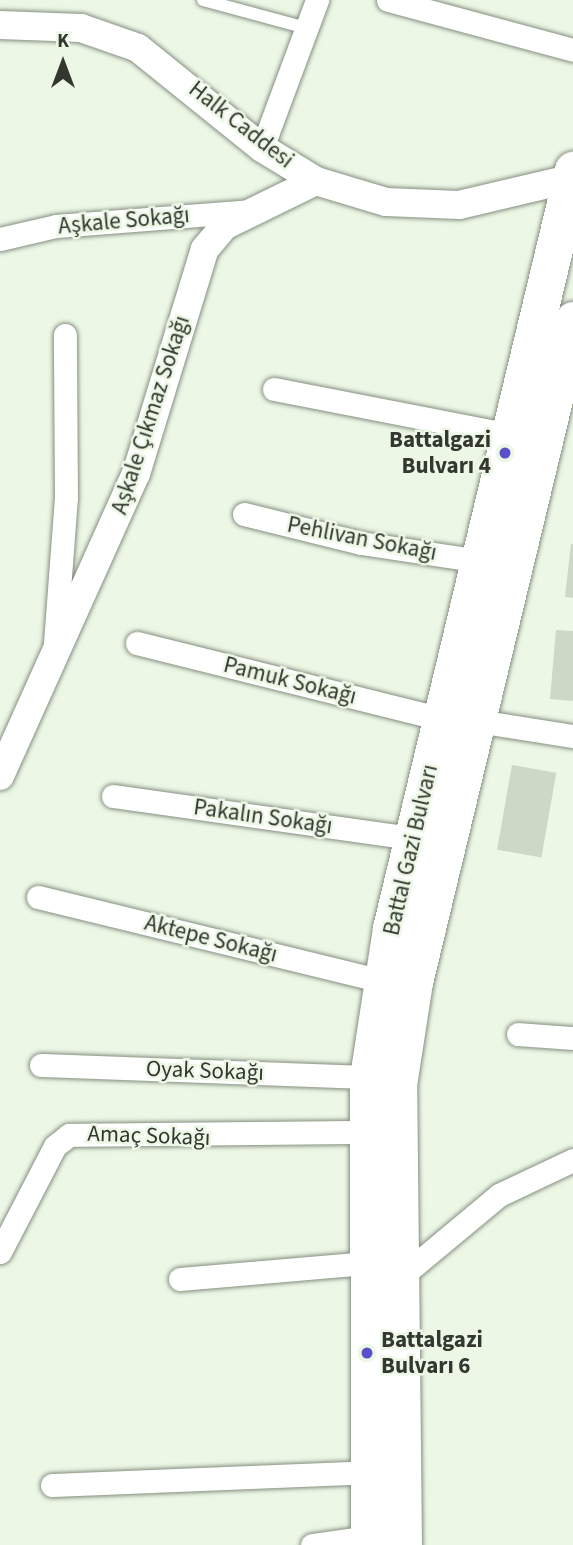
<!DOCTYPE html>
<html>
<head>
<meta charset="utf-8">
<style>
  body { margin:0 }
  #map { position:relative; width:573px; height:1545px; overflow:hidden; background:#ecf7e6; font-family:"Source Sans 3",sans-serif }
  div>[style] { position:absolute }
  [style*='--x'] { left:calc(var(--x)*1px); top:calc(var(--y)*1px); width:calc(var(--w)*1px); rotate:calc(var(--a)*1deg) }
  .building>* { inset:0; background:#cdd8c7; transform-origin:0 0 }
  .roads { filter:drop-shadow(0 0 2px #858f80) drop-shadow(0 0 2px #858f80) }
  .service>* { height:12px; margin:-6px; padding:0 6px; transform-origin:6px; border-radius:6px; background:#fff }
  .minor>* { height:23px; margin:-11.5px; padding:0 11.5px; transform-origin:11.5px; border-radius:11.5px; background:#fff }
  .tertiary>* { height:28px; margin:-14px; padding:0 14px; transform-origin:14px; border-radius:14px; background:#fff }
  .primary>* { height:37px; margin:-18.5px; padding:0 18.5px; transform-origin:18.5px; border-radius:18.5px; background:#fff }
  .dots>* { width:19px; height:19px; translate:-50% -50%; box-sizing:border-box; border:4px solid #ecf7e6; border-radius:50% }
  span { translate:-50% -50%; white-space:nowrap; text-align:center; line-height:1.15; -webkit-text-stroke:5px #ecf7e6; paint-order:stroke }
  .street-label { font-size:23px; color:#333730 }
  .poi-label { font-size:23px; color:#333730; font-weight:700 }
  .right { translate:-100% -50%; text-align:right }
  .left { translate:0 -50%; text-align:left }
  .north { position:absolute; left:28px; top:28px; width:70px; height:70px; -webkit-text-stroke:5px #ecf7e6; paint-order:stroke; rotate:0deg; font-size:19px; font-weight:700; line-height:28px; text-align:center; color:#333730 }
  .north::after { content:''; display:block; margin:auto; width:24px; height:32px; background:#333730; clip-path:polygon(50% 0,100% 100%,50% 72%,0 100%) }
</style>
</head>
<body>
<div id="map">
  <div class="building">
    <i style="clip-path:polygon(571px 544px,573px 544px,573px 598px,565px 597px)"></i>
    <i style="clip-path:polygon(556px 630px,573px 631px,573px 701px,550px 699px)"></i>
    <i style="left:512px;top:765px;width:45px;height:86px;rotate:10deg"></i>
  </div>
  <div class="roads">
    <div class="service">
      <i style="--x:203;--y:0;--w:107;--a:15.2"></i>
    </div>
    <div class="minor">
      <i style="--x:388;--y:0;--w:192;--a:15.1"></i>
      <i style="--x:262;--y:148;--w:158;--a:-69.6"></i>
      <i style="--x:0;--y:239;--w:57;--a:-13.1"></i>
      <i style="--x:56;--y:226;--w:194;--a:-4.4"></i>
      <i style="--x:274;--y:389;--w:240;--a:11"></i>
      <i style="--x:244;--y:514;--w:121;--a:13.9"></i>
      <i style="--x:361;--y:543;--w:120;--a:8.6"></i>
      <i style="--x:55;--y:643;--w:145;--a:-85.7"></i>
      <i style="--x:66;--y:498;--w:163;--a:-90.4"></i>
      <i style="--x:137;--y:643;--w:314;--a:14"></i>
      <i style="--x:477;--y:721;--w:97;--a:8.9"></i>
      <i style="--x:113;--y:796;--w:303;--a:8"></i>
      <i style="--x:38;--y:897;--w:355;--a:13.7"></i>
      <i style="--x:518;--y:1034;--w:55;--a:4.2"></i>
      <i style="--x:41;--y:1065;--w:327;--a:2.1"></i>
      <i style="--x:0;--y:1252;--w:119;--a:-62.6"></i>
      <i style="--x:55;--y:1146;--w:18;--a:-38"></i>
      <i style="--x:69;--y:1135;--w:297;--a:-0.6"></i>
      <i style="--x:180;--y:1279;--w:186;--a:-4.9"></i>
      <i style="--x:397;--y:1280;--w:133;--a:-39.8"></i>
      <i style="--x:499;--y:1195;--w:82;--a:-25.3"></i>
      <i style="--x:52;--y:1485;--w:317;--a:-2.3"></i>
      <i style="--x:312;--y:1545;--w:58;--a:-8"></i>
    </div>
    <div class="tertiary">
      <i style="--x:0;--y:25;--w:81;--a:2.1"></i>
      <i style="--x:81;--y:28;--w:60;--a:19.3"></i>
      <i style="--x:138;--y:48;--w:159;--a:38.9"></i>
      <i style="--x:262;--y:148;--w:63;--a:31.4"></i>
      <i style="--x:316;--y:181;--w:73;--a:16.7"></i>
      <i style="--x:386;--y:202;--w:73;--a:2.4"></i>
      <i style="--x:459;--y:205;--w:114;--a:-13.2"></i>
      <i style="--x:0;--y:776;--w:331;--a:-65.8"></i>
      <i style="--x:136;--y:474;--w:235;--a:-73"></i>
      <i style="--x:205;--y:249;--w:30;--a:-50"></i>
      <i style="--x:224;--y:226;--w:102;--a:-26.1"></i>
    </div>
    <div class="primary">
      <i style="--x:369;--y:1545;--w:468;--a:-90.1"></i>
      <i style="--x:368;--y:1077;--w:151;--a:-81.2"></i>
      <i style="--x:391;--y:928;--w:780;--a:-76.5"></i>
      <i style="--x:403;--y:1545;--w:460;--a:-90.6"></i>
      <i style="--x:398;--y:1085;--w:104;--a:-81.2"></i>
      <i style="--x:414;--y:982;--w:681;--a:-76.49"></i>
    </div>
  </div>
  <div class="dots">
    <i style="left:505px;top:453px;background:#5851c9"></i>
    <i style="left:367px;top:1353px;background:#5851c9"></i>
  </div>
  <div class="street-label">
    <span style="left:241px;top:125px;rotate:38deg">Halk Caddesi</span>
    <span style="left:124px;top:221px;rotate:-5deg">Aşkale Sokağı</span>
    <span style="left:151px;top:415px;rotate:-72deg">Aşkale Çıkmaz Sokağı</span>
    <span style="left:362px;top:539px;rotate:11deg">Pehlivan Sokağı</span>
    <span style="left:290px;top:681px;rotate:14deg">Pamuk Sokağı</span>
    <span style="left:263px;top:817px;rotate:8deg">Pakalın Sokağı</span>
    <span style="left:411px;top:850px;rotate:-77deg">Battal Gazi Bulvarı</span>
    <span style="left:211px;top:939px;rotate:14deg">Aktepe Sokağı</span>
    <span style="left:205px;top:1071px;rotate:2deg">Oyak Sokağı</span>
    <span style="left:149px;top:1136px;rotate:2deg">Amaç Sokağı</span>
  </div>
  <div class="poi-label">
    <span class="right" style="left:491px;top:453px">Battalgazi<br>Bulvarı 4</span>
    <span class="left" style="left:381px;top:1353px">Battalgazi<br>Bulvarı 6</span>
  </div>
  <div class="north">K</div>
</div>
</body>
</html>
